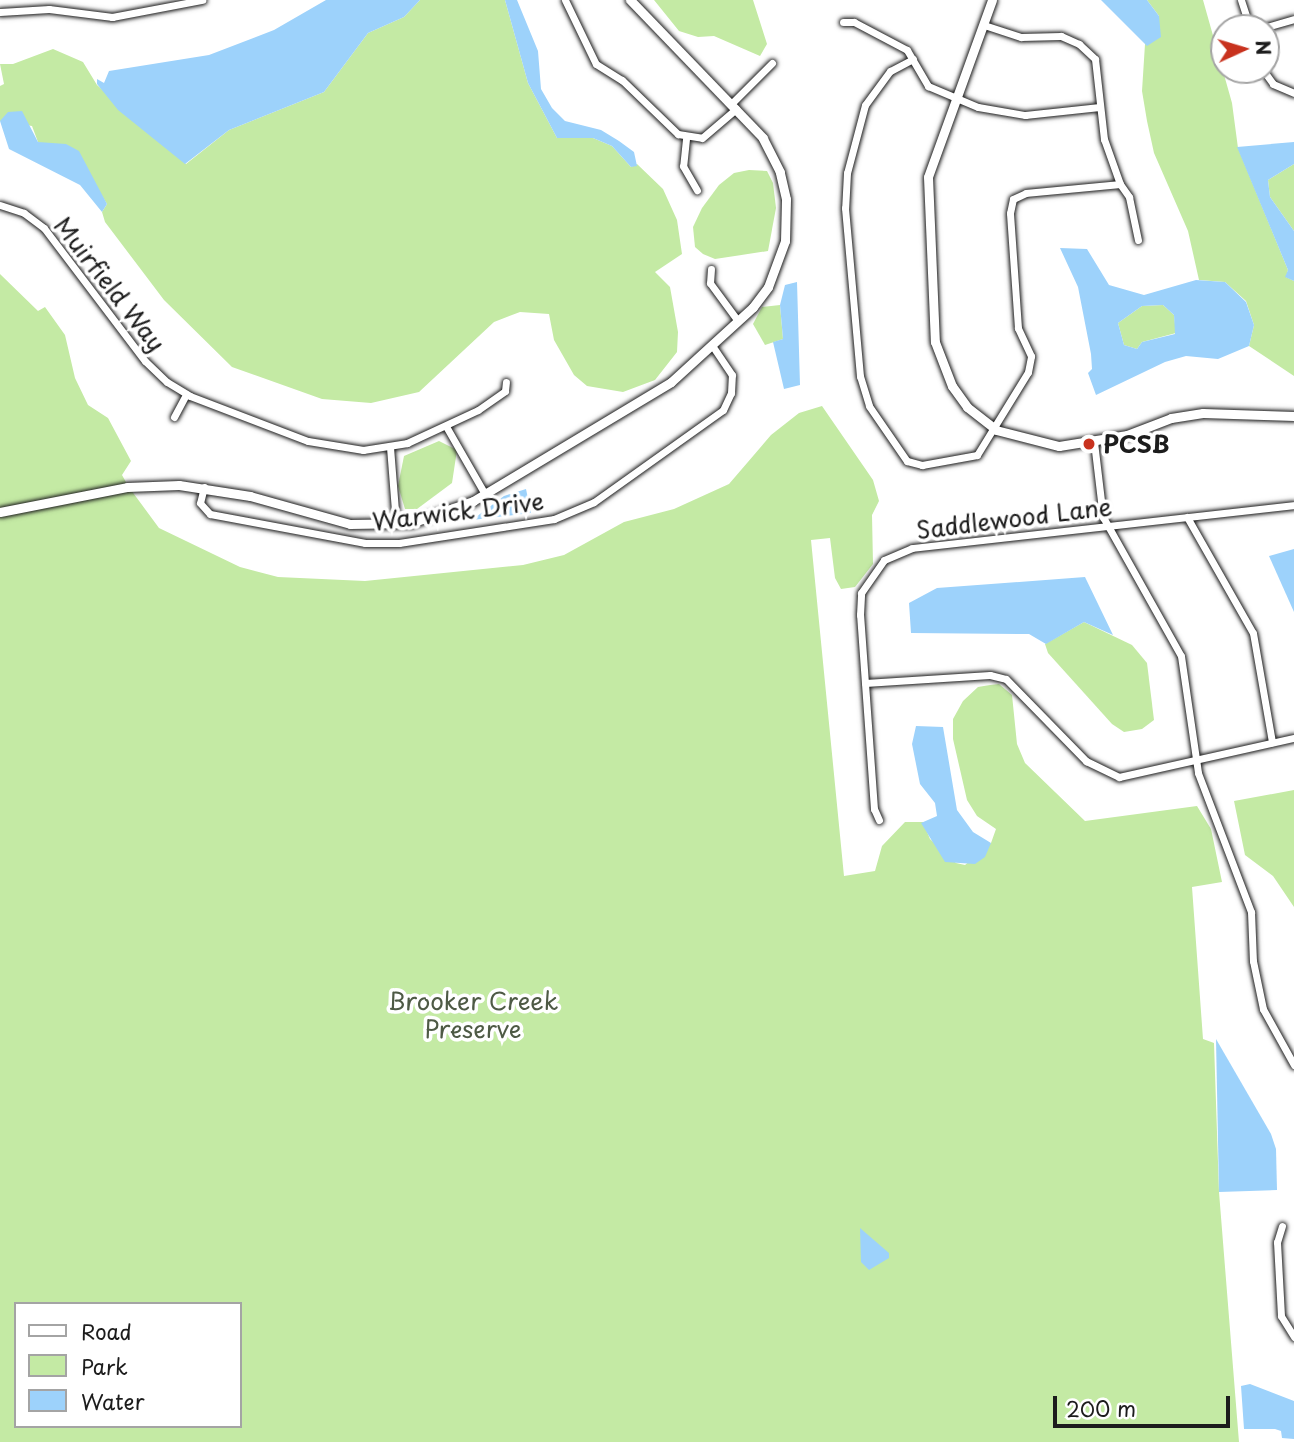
<!DOCTYPE html>
<html>
<head>
<meta charset="utf-8">
<style>
  body { margin:0 }
  #map { position:relative; width:1294px; height:1442px; overflow:hidden; background:#fff; font-family:"Playpen Sans",sans-serif }
  div>[style] { position:absolute }
  [style*='--x'] { left:calc(var(--x)*1px); top:calc(var(--y)*1px); width:calc(var(--w)*1px); rotate:calc(var(--a)*1deg) }
  .green>* { inset:0; background:#c4eaa4 }
  .water>* { inset:0; background:#9dd2fb }
  .roads { filter:drop-shadow(0 0 2px #1c1c1c) drop-shadow(0 0 2px #1c1c1c) }
  .minor>* { height:7px; margin:-3.5px; padding:0 3.5px; transform-origin:3.5px; border-radius:3.5px; background:#fff }
  .tertiary>* { height:9px; margin:-4.5px; padding:0 4.5px; transform-origin:4.5px; border-radius:4.5px; background:#fff }
  .dots>* { width:19px; height:19px; translate:-50% -50%; box-sizing:border-box; border:4px solid #fff; border-radius:50% }
  span { translate:-50% -50%; white-space:nowrap; text-align:center; line-height:1.15; -webkit-text-stroke:7px #fff; paint-order:stroke }
  .street-label { font-size:24px; color:#1c1c1c }
  .poi-label { font-size:24px; color:#1c1c1c; font-weight:700 }
  .left { translate:0 -50%; text-align:left }
  .park-label { font-size:24px; color:#4e5a45 }
  .legend { position:absolute; left:14px; top:1302px; width:228px; height:126px; box-sizing:border-box; background:#fff; border:2px solid #a4a4a4; margin:0; padding:9px 12px; list-style:none; font-size:21px; color:#1c1c1c }
  .legend li { display:flex; align-items:center; gap:14px; height:35px }
  .legend b { width:35px; border:2px solid #a4a4a4 }
  .north { position:absolute; left:1210px; top:14px; width:70px; height:70px; box-sizing:border-box; background:#fff; border:2px solid #a4a4a4; border-radius:50%; rotate:86deg; font-size:19px; font-weight:700; line-height:28px; text-align:center; color:#1c1c1c }
  .north::after { content:''; display:block; margin:auto; width:24px; height:32px; background:#c8321e; clip-path:polygon(50% 0,100% 100%,50% 72%,0 100%) }
  .scale { position:absolute; left:1053px; top:1396px; width:177px; height:32px; box-sizing:border-box; border:4px solid #1c1c1c; border-top:0; padding-left:9px; font-size:21px; line-height:24px; white-space:nowrap; color:#1c1c1c; -webkit-text-stroke:5px #fff; paint-order:stroke }
</style>
</head>
<body>
<div id="map">
  <div class="green">
    <i style="clip-path:polygon(420px 0,505px 0,528px 83px,557px 138px,593px 138px,612px 146px,631px 167px,637px 164px,663px 189px,677px 220px,682px 254px,655px 272px,670px 287px,678px 332px,677px 352px,655px 380px,623px 392px,587px 386px,574px 375px,554px 340px,549px 314px,520px 312px,494px 322px,419px 392px,371px 403px,322px 399px,232px 367px,164px 300px,105px 222px,102px 212px,107px 204px,79px 159px,38px 142px,32px 126px,0 121px,0 132px,0 86px,4px 84px,0 64px,13px 64px,53px 49px,83px 62px,97px 85px,186px 164px,229px 130px,324px 92px,368px 33px,404px 17px)"></i>
    <i style="clip-path:polygon(654px 0,753px 0,767px 44px,760px 56px,714px 36px,698px 37px,679px 31px)"></i>
    <i style="clip-path:polygon(1147px 0,1203px 0,1232px 103px,1238px 148px,1288px 270px,1286px 277px,1294px 281px,1294px 376px,1249px 346px,1254px 325px,1246px 301px,1225px 282px,1199px 280px,1188px 231px,1154px 153px,1147px 121px,1142px 91px,1145px 44px,1159px 16px)"></i>
    <i style="clip-path:polygon(1294px 164px,1294px 231px,1270px 197px,1268px 180px)"></i>
    <i style="clip-path:polygon(749px 170px,767px 171px,773px 183px,776px 208px,768px 251px,715px 259px,703px 254px,695px 247px,693px 227px,702px 208px,719px 185px,734px 173px)"></i>
    <i style="clip-path:polygon(0 274px,38px 311px,45px 307px,65px 335px,75px 378px,88px 405px,108px 418px,131px 461px,122px 475px,127px 484px,0 509px)"></i>
    <i style="clip-path:polygon(780px 305px,783px 339px,765px 345px,753px 324px,762px 307px)"></i>
    <i style="clip-path:polygon(1163px 305px,1174px 315px,1176px 333px,1142px 342px,1137px 349px,1124px 345px,1118px 323px,1142px 306px)"></i>
    <i style="clip-path:polygon(evenodd,822px 406px,873px 480px,879px 501px,872px 515px,873px 564px,855px 587px,841px 589px,835px 578px,830px 538px,811px 540px,844px 876px,875px 871px,882px 846px,905px 822px,923px 822px,930px 839px,956px 863px,965px 865px,991px 843px,996px 829px,977px 816px,967px 800px,953px 739px,953px 719px,963px 701px,978px 687px,990px 685px,999px 684px,1012px 695px,1017px 744px,1025px 763px,1085px 821px,1197px 806px,1211px 829px,1222px 882px,1192px 887px,1203px 1039px,1214px 1043px,1219px 1192px,1239px 1442px,0 1442px,0 515px,131px 490px,159px 528px,240px 567px,278px 577px,365px 581px,523px 565px,564px 555px,624px 522px,674px 509px,729px 484px,771px 435px,799px 413px,822px 406px,16px 1304px,240px 1304px,240px 1426px,16px 1426px,16px 1304px)"></i>
    <i style="clip-path:polygon(439px 441px,457px 450px,452px 483px,417px 509px,405px 509px,398px 486px,404px 456px)"></i>
    <i style="clip-path:polygon(1084px 622px,1132px 645px,1147px 663px,1154px 720px,1142px 729px,1124px 732px,1112px 724px,1048px 653px,1045px 644px)"></i>
    <i style="clip-path:polygon(1294px 790px,1294px 907px,1273px 876px,1245px 855px,1234px 801px)"></i>
  </div>
  <div class="water">
    <i style="clip-path:polygon(326px 0,420px 0,404px 17px,368px 33px,324px 92px,229px 130px,185px 164px,118px 110px,97px 84px,97px 79px,104px 83px,109px 71px,209px 55px,274px 30px)"></i>
    <i style="clip-path:polygon(505px 0,517px 0,538px 51px,541px 89px,552px 108px,565px 121px,601px 130px,619px 141px,634px 152px,637px 166px,631px 167px,612px 146px,593px 138px,557px 138px,528px 83px)"></i>
    <i style="clip-path:polygon(1101px 0,1147px 0,1159px 16px,1161px 37px,1147px 46px)"></i>
    <i style="clip-path:polygon(22px 111px,38px 142px,66px 144px,79px 151px,107px 204px,102px 212px,80px 185px,9px 149px,0 121px,8px 112px)"></i>
    <i style="clip-path:polygon(1294px 142px,1294px 164px,1268px 180px,1270px 197px,1294px 231px,1294px 281px,1285px 277px,1288px 270px,1237px 147px)"></i>
    <i style="clip-path:polygon(evenodd,1060px 248px,1087px 249px,1109px 285px,1144px 295px,1196px 280px,1225px 282px,1246px 302px,1254px 325px,1249px 346px,1218px 359px,1186px 356px,1165px 362px,1096px 395px,1088px 373px,1092px 369px,1091px 354px,1078px 287px,1060px 248px,1163px 305px,1174px 315px,1175px 334px,1142px 342px,1137px 349px,1124px 345px,1118px 323px,1142px 306px,1163px 305px)"></i>
    <i style="clip-path:polygon(797px 282px,800px 385px,784px 389px,773px 342px,783px 339px,780px 305px,785px 285px)"></i>
    <i style="clip-path:polygon(526px 489px,531px 513px,472px 520px,504px 496px)"></i>
    <i style="clip-path:polygon(1294px 549px,1294px 612px,1269px 556px)"></i>
    <i style="clip-path:polygon(1085px 577px,1113px 635px,1084px 622px,1046px 644px,1029px 634px,911px 633px,909px 603px,937px 588px)"></i>
    <i style="clip-path:polygon(916px 726px,943px 727px,957px 810px,973px 832px,991px 843px,985px 857px,975px 864px,945px 862px,921px 823px,937px 816px,935px 803px,920px 784px,912px 744px)"></i>
    <i style="clip-path:polygon(1216px 1039px,1271px 1134px,1276px 1149px,1277px 1190px,1219px 1192px)"></i>
    <i style="clip-path:polygon(860px 1228px,889px 1253px,889px 1258px,869px 1270px,861px 1262px)"></i>
    <i style="clip-path:polygon(1250px 1384px,1294px 1401px,1294px 1439px,1282px 1438px,1281px 1431px,1275px 1429px,1244px 1429px,1241px 1386px)"></i>
  </div>
  <div class="roads">
    <div class="minor">
      <i style="--x:565;--y:0;--w:71;--a:64.2"></i>
      <i style="--x:596;--y:64;--w:31;--a:32"></i>
      <i style="--x:622;--y:80;--w:78;--a:44"></i>
      <i style="--x:678;--y:134;--w:24;--a:9"></i>
      <i style="--x:702;--y:138;--w:45;--a:-40.5"></i>
      <i style="--x:1241;--y:0;--w:29;--a:72"></i>
      <i style="--x:0;--y:12;--w:49;--a:-3.5"></i>
      <i style="--x:49;--y:9;--w:64;--a:7.2"></i>
      <i style="--x:112;--y:17;--w:92;--a:-10.7"></i>
      <i style="--x:843;--y:22;--w:11;--a:0"></i>
      <i style="--x:854;--y:22;--w:60;--a:27.8"></i>
      <i style="--x:907;--y:50;--w:42;--a:59.7"></i>
      <i style="--x:928;--y:86;--w:54;--a:22.8"></i>
      <i style="--x:978;--y:107;--w:48;--a:9.7"></i>
      <i style="--x:1025;--y:115;--w:75;--a:-6.1"></i>
      <i style="--x:984;--y:25;--w:39;--a:18"></i>
      <i style="--x:1021;--y:37;--w:40;--a:-1.4"></i>
      <i style="--x:1061;--y:36;--w:20;--a:24"></i>
      <i style="--x:1079;--y:44;--w:22;--a:43"></i>
      <i style="--x:1095;--y:59;--w:81;--a:83.6"></i>
      <i style="--x:1104;--y:139;--w:48;--a:70.4"></i>
      <i style="--x:1120;--y:184;--w:16;--a:55"></i>
      <i style="--x:1129;--y:197;--w:44;--a:78.2"></i>
      <i style="--x:1263;--y:28;--w:32;--a:-16"></i>
      <i style="--x:913;--y:59;--w:26;--a:152"></i>
      <i style="--x:890;--y:71;--w:42;--a:126.3"></i>
      <i style="--x:865;--y:105;--w:70;--a:104.8"></i>
      <i style="--x:847;--y:173;--w:35;--a:93"></i>
      <i style="--x:845;--y:208;--w:169;--a:84.9"></i>
      <i style="--x:860;--y:376;--w:31;--a:73"></i>
      <i style="--x:869;--y:406;--w:67;--a:55.4"></i>
      <i style="--x:907;--y:461;--w:16;--a:15"></i>
      <i style="--x:922;--y:465;--w:56;--a:-10.3"></i>
      <i style="--x:977;--y:455;--w:97;--a:-58.4"></i>
      <i style="--x:1028;--y:372;--w:16;--a:-79"></i>
      <i style="--x:1031;--y:356;--w:31;--a:-115"></i>
      <i style="--x:1018;--y:328;--w:115;--a:-94"></i>
      <i style="--x:1010;--y:213;--w:14;--a:-78"></i>
      <i style="--x:1013;--y:199;--w:14;--a:-25"></i>
      <i style="--x:1026;--y:193;--w:94;--a:-5.5"></i>
      <i style="--x:1263;--y:70;--w:17;--a:54"></i>
      <i style="--x:1273;--y:84;--w:23;--a:23"></i>
      <i style="--x:731;--y:104;--w:58;--a:-45"></i>
      <i style="--x:686;--y:139;--w:27;--a:96"></i>
      <i style="--x:683;--y:166;--w:28;--a:60"></i>
      <i style="--x:0;--y:205;--w:25;--a:18"></i>
      <i style="--x:24;--y:213;--w:25;--a:37"></i>
      <i style="--x:44;--y:228;--w:167;--a:52.8"></i>
      <i style="--x:145;--y:361;--w:30;--a:44"></i>
      <i style="--x:167;--y:382;--w:27;--a:31"></i>
      <i style="--x:190;--y:396;--w:126;--a:20.9"></i>
      <i style="--x:308;--y:441;--w:56;--a:9.3"></i>
      <i style="--x:363;--y:450;--w:45;--a:-9"></i>
      <i style="--x:407;--y:443;--w:78;--a:-24.9"></i>
      <i style="--x:478;--y:410;--w:33;--a:-35"></i>
      <i style="--x:505;--y:391;--w:9;--a:-84"></i>
      <i style="--x:711;--y:269;--w:14;--a:94"></i>
      <i style="--x:710;--y:283;--w:47;--a:53.6"></i>
      <i style="--x:174;--y:417;--w:26;--a:-62"></i>
      <i style="--x:447;--y:428;--w:76;--a:60.1"></i>
      <i style="--x:1094;--y:442;--w:76;--a:83.2"></i>
      <i style="--x:1103;--y:517;--w:159;--a:60.7"></i>
      <i style="--x:1181;--y:656;--w:118;--a:81.7"></i>
      <i style="--x:1198;--y:773;--w:149;--a:69.1"></i>
      <i style="--x:1251;--y:912;--w:49;--a:87.7"></i>
      <i style="--x:1253;--y:961;--w:49;--a:78.2"></i>
      <i style="--x:1263;--y:1009;--w:64;--a:61"></i>
      <i style="--x:390;--y:447;--w:77;--a:85.5"></i>
      <i style="--x:204;--y:487;--w:16;--a:104"></i>
      <i style="--x:200;--y:503;--w:15;--a:48"></i>
      <i style="--x:210;--y:514;--w:158;--a:10.6"></i>
      <i style="--x:365;--y:543;--w:34;--a:0"></i>
      <i style="--x:399;--y:543;--w:157;--a:-8.8"></i>
      <i style="--x:554;--y:519;--w:43;--a:-23"></i>
      <i style="--x:594;--y:502;--w:158;--a:-35.5"></i>
      <i style="--x:723;--y:410;--w:19;--a:-65"></i>
      <i style="--x:731;--y:393;--w:18;--a:-87"></i>
      <i style="--x:732;--y:375;--w:36;--a:-124"></i>
      <i style="--x:1187;--y:517;--w:133;--a:60.4"></i>
      <i style="--x:1253;--y:633;--w:111;--a:80.1"></i>
      <i style="--x:865;--y:683;--w:125;--a:-3.7"></i>
      <i style="--x:990;--y:675;--w:16;--a:14"></i>
      <i style="--x:1006;--y:679;--w:115;--a:45.7"></i>
      <i style="--x:1086;--y:761;--w:37;--a:26"></i>
      <i style="--x:1119;--y:777;--w:179;--a:-12.6"></i>
      <i style="--x:879;--y:820;--w:12;--a:-114"></i>
      <i style="--x:874;--y:809;--w:195;--a:-94.1"></i>
      <i style="--x:860;--y:615;--w:22;--a:-87"></i>
      <i style="--x:861;--y:593;--w:40;--a:-55.1"></i>
      <i style="--x:884;--y:560;--w:30;--a:-23"></i>
      <i style="--x:912;--y:548;--w:384;--a:-6.4"></i>
      <i style="--x:1282;--y:1226;--w:17;--a:107"></i>
      <i style="--x:1277;--y:1242;--w:74;--a:86.9"></i>
      <i style="--x:1281;--y:1316;--w:25;--a:58"></i>
    </div>
    <div class="tertiary">
      <i style="--x:992;--y:0;--w:188;--a:109.9"></i>
      <i style="--x:928;--y:177;--w:165;--a:87.6"></i>
      <i style="--x:935;--y:342;--w:47;--a:68.9"></i>
      <i style="--x:952;--y:386;--w:26;--a:54"></i>
      <i style="--x:967;--y:407;--w:37;--a:38"></i>
      <i style="--x:996;--y:430;--w:65;--a:14.3"></i>
      <i style="--x:1059;--y:446;--w:69;--a:-9.2"></i>
      <i style="--x:1127;--y:435;--w:47;--a:-21.1"></i>
      <i style="--x:1171;--y:418;--w:32;--a:-9"></i>
      <i style="--x:1203;--y:413;--w:91;--a:1.9"></i>
      <i style="--x:0;--y:512;--w:129;--a:-11.1"></i>
      <i style="--x:127;--y:487;--w:52;--a:-2.2"></i>
      <i style="--x:179;--y:485;--w:72;--a:8.8"></i>
      <i style="--x:250;--y:496;--w:104;--a:15.6"></i>
      <i style="--x:350;--y:524;--w:61;--a:-0.9"></i>
      <i style="--x:411;--y:523;--w:66;--a:-19.5"></i>
      <i style="--x:473;--y:501;--w:231;--a:-31"></i>
      <i style="--x:671;--y:382;--w:111;--a:-42.4"></i>
      <i style="--x:753;--y:307;--w:25;--a:-53"></i>
      <i style="--x:768;--y:287;--w:49;--a:-69.7"></i>
      <i style="--x:785;--y:241;--w:42;--a:-88.6"></i>
      <i style="--x:786;--y:199;--w:28;--a:-103"></i>
      <i style="--x:780;--y:172;--w:38;--a:-117"></i>
      <i style="--x:763;--y:138;--w:192;--a:-133.9"></i>
    </div>
  </div>
  <div class="dots">
    <i style="left:1089px;top:444px;background:#c8321e"></i>
  </div>
  <div class="street-label">
    <span style="left:110px;top:284px;rotate:52deg">Muirfield Way</span>
    <span style="left:458px;top:511px;rotate:-7deg">Warwick Drive</span>
    <span style="left:1014px;top:518px;rotate:-7deg">Saddlewood Lane</span>
  </div>
  <div class="poi-label">
    <span class="left" style="left:1103px;top:444px">PCSB</span>
  </div>
  <div class="park-label">
    <span style="left:473px;top:1015px">Brooker Creek<br>Preserve</span>
  </div>
  <ul class="legend">
  <li><b style="height:9px;background:#fff"></b>Road</li>
  <li><b style="height:19px;background:#c4eaa4"></b>Park</li>
  <li><b style="height:19px;background:#9dd2fb"></b>Water</li>
  </ul>
  <div class="north">N</div>
  <div class="scale">200 m</div>
</div>
</body>
</html>
